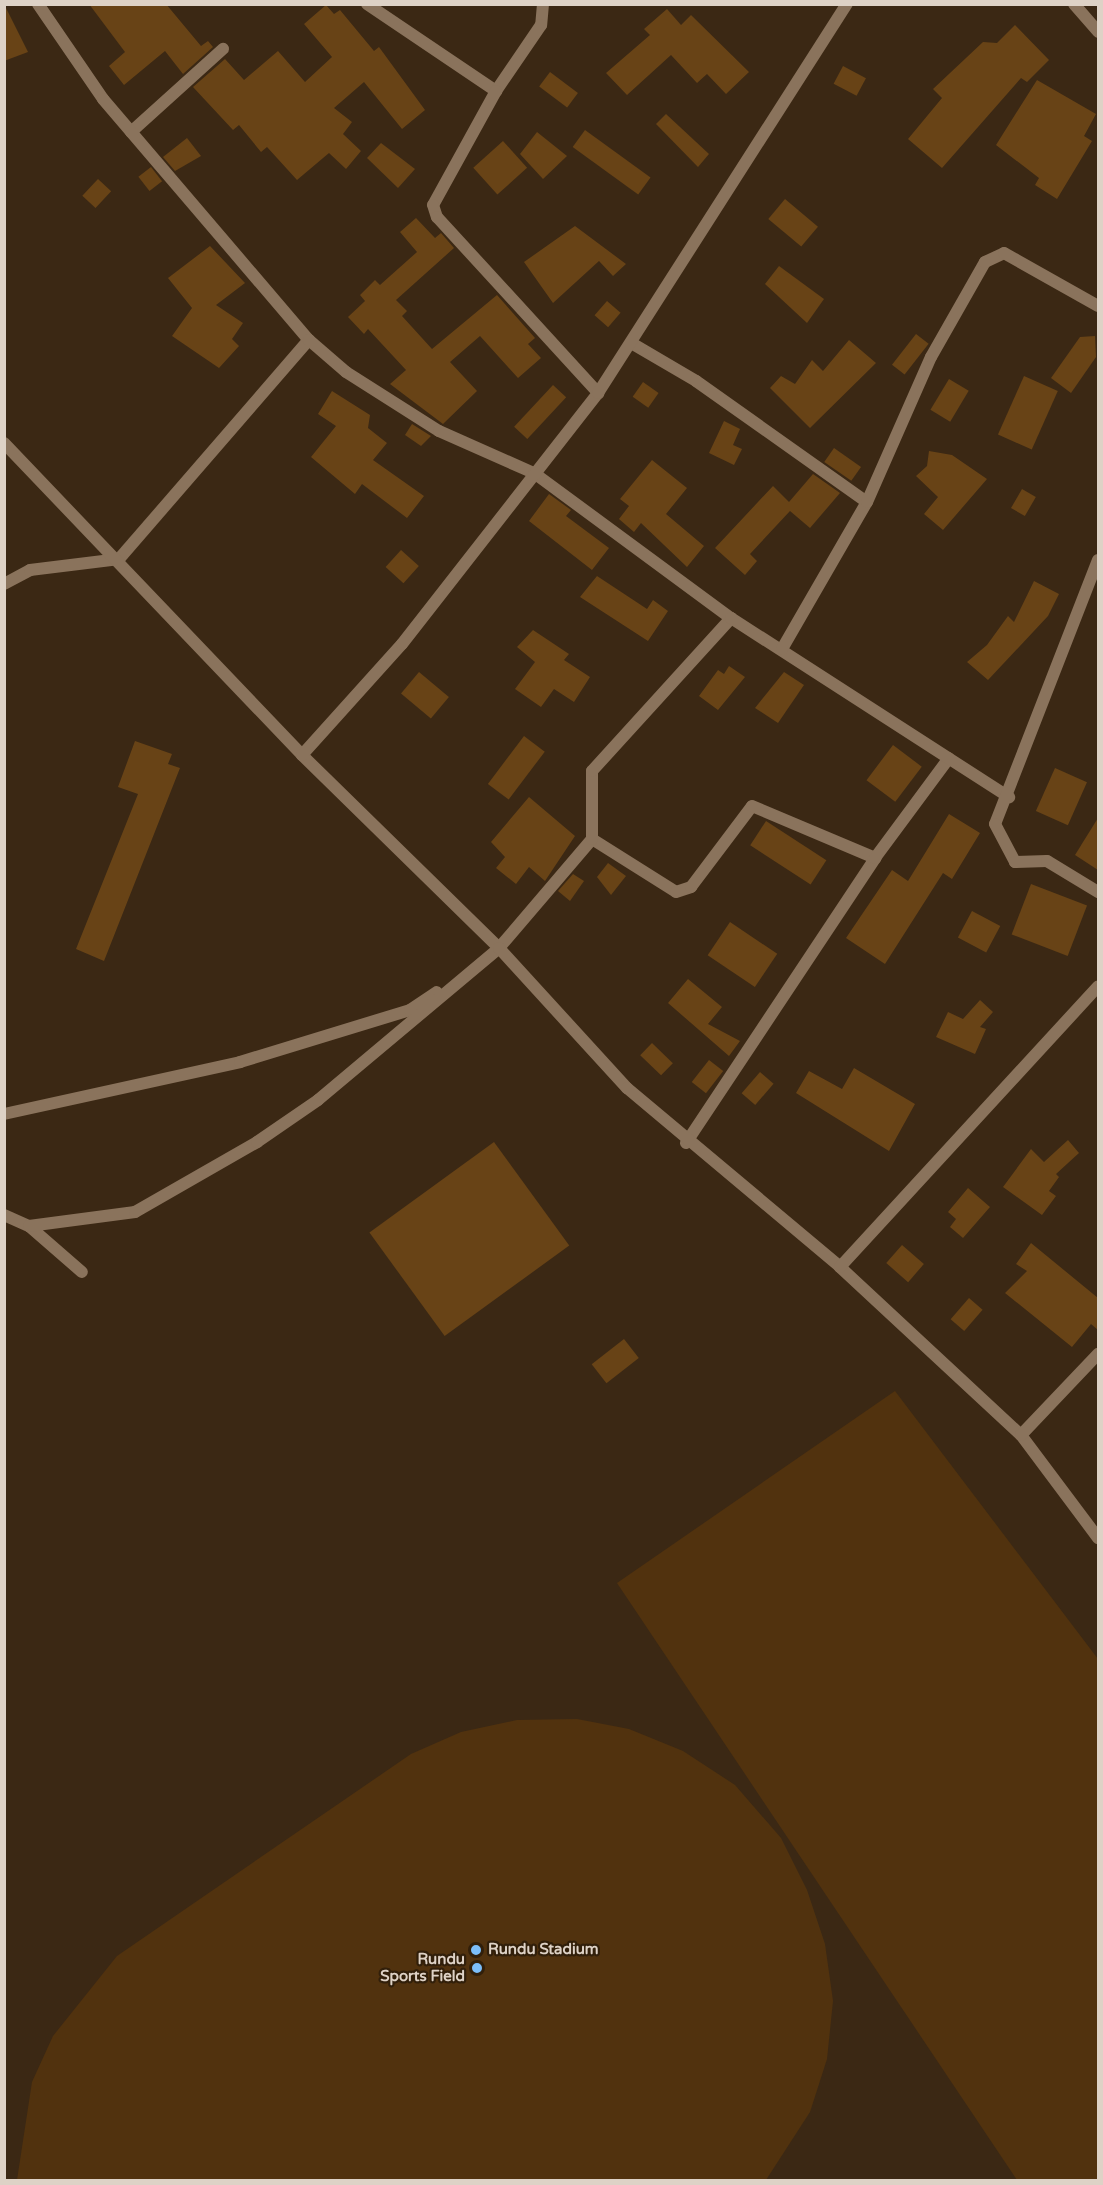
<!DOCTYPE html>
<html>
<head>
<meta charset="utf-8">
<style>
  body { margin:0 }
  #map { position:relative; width:1103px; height:2185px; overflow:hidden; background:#3b2814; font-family:"Varela Round",sans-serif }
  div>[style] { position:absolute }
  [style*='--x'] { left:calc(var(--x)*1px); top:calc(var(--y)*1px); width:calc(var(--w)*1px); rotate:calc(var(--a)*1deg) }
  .green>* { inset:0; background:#51320e }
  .building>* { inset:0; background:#684316; transform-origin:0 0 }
  .service>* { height:12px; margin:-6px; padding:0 6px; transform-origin:6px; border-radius:6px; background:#8a735c }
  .minor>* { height:12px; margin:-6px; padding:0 6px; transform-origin:6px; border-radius:6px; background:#8a735c }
  .dots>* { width:16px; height:16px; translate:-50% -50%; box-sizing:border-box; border:3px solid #311f0a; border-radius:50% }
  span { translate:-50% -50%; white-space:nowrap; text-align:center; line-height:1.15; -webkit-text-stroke:4.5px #311f0a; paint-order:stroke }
  .poi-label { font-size:15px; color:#ded2c6; font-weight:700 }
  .left { translate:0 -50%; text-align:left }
  .right { translate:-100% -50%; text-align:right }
  .frame { position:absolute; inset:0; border:6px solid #ded2c6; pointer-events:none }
</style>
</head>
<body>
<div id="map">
  <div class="green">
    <i style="clip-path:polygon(895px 1391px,1098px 1659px,1098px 2180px,1017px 2180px,617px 1583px)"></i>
    <i style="clip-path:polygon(577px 1719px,629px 1729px,683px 1751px,735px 1785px,781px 1838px,807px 1890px,825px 1944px,833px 2001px,827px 2059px,810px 2112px,766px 2180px,17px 2180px,32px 2082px,53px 2036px,117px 1956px,411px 1754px,461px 1732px,517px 1720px)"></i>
  </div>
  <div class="building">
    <i style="clip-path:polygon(4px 4px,28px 52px,4px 61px)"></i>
    <i style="clip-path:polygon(89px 4px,166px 4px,201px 46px,208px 41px,213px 47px,183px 74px,165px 51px,124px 85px,109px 66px,125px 52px)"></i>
    <i style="clip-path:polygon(326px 5px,334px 14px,340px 10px,374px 51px,379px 47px,425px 110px,402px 129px,364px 82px,334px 108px,352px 122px,343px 134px,361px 151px,346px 169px,329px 153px,297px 180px,267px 147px,261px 152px,239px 125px,233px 130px,193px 87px,225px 59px,244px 80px,278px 51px,305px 82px,332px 57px,304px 24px)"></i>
    <i style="clip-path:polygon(667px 9px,681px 25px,691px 15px,749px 72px,726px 94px,707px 74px,697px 83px,671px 55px,627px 95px,606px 73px,650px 35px,644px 29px)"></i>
    <i style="clip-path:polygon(1015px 25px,1049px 60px,1027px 82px,1021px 78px,942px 168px,908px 139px,942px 98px,933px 89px,983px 42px,997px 43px)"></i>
    <i style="left:843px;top:66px;width:26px;height:20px;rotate:28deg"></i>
    <i style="left:550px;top:72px;width:35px;height:18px;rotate:37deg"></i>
    <i style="clip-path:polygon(1037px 80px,1096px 114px,1084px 136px,1092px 141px,1057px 199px,1035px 185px,1039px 178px,996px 145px)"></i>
    <i style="clip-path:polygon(666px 114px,709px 154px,698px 167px,656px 124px)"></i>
    <i style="left:585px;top:130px;width:81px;height:21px;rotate:36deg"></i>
    <i style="clip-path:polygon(537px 132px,567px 156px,543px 179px,520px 154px)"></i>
    <i style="clip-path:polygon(187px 138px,201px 156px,175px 171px,163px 157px)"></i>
    <i style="left:503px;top:141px;width:36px;height:40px;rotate:48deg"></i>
    <i style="clip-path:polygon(381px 143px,415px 169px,398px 188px,367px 158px)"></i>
    <i style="left:151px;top:167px;width:18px;height:16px;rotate:52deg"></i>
    <i style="left:98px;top:179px;width:18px;height:23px;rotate:43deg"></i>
    <i style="left:785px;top:199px;width:43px;height:26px;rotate:40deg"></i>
    <i style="clip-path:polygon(416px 218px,435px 238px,441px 233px,454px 248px,396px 300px,407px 311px,402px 316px,432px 349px,497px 295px,535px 338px,528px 344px,541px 358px,518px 378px,480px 336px,450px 362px,477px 391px,443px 424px,390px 384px,406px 370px,368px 329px,364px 334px,348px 317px,365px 301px,360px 295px,375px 280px,380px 285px,417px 252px,400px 232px)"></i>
    <i style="clip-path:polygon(575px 226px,626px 264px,613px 276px,599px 261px,553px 303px,524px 262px)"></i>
    <i style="clip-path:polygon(210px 246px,245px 283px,216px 305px,243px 323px,232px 339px,239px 346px,219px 368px,172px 336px,192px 308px,168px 278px)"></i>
    <i style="clip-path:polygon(779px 266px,824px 299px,807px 323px,765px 284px)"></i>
    <i style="left:607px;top:301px;width:18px;height:19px;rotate:41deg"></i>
    <i style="left:916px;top:334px;width:16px;height:39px;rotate:38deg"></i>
    <i style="clip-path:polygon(1095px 336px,1096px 357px,1071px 393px,1051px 378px,1080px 337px)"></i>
    <i style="clip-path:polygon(849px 340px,876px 363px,810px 428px,770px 388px,781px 376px,795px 384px,812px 360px,823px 371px)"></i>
    <i style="left:1024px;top:376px;width:37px;height:64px;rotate:24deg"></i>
    <i style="left:949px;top:379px;width:23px;height:36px;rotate:31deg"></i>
    <i style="left:643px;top:382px;width:19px;height:18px;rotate:35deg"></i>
    <i style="left:553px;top:385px;width:18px;height:57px;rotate:43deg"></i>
    <i style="clip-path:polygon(332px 391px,370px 415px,368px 428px,387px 443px,373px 460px,424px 496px,407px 518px,362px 484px,355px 494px,311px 457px,336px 426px,318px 414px)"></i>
    <i style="clip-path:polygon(724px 421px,740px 429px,733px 445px,742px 449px,734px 465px,709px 453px)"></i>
    <i style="clip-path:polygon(412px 424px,431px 436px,421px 446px,405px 435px)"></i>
    <i style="left:834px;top:448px;width:33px;height:17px;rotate:35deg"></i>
    <i style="clip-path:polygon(929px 451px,952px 455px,987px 479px,943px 530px,924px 514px,938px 497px,916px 476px,927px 466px)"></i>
    <i style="clip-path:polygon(652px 460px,687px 488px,666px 514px,704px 546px,687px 567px,641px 523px,634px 532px,619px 519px,629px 506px,620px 499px)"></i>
    <i style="clip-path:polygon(813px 474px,840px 493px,810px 528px,790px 511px,750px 554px,757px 561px,745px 575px,715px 548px,773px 486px,789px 502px)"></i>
    <i style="left:1022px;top:489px;width:16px;height:22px;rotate:30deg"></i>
    <i style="clip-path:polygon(549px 494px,571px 510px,566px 516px,609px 548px,592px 570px,529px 521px)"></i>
    <i style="left:401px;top:550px;width:24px;height:23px;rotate:42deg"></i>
    <i style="clip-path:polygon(597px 576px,647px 609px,653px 600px,668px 611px,648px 641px,580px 597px)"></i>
    <i style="clip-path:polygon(1034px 581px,1059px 594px,1048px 616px,988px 680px,967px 662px,987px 645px,1008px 616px,1014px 622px)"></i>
    <i style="clip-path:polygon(533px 630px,569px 654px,564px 660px,590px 677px,574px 702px,554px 689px,541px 707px,515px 689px,535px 662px,517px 647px)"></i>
    <i style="clip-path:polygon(729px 666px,745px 677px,718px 710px,699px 696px,718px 670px,724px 674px)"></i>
    <i style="left:419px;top:672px;width:39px;height:28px;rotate:40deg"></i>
    <i style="clip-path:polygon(784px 672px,804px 685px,778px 723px,755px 708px)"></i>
    <i style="left:524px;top:736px;width:26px;height:60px;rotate:37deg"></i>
    <i style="clip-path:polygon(135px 741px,172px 754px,168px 764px,180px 768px,104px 961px,76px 949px,138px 794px,118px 787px)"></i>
    <i style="left:893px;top:745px;width:36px;height:44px;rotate:37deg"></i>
    <i style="left:1055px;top:768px;width:35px;height:47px;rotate:24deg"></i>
    <i style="clip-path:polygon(529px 797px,575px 836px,545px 881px,529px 867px,516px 884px,496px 868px,505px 857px,491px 842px)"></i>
    <i style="clip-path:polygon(949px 814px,980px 833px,952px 879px,943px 873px,885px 964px,846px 938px,892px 870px,908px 881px)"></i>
    <i style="clip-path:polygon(1098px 818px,1098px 870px,1075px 855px)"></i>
    <i style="left:766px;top:821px;width:72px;height:29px;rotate:33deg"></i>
    <i style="clip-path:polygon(608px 863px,626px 876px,611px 895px,597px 877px)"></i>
    <i style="clip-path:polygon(573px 874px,584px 881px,570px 901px,558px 891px)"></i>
    <i style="left:1031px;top:884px;width:60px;height:54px;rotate:21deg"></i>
    <i style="left:972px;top:911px;width:32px;height:30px;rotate:28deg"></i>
    <i style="left:730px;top:922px;width:57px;height:40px;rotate:34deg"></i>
    <i style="clip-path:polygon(688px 979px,722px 1007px,708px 1024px,740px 1041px,729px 1056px,668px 1003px)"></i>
    <i style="clip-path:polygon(980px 1000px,993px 1012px,980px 1027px,986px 1029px,975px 1054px,936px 1037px,948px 1012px,963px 1019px)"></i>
    <i style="left:652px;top:1043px;width:29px;height:17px;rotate:44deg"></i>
    <i style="left:709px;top:1060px;width:18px;height:28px;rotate:38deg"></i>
    <i style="clip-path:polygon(854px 1068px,915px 1104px,889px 1151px,796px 1093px,809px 1071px,842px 1089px)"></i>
    <i style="left:760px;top:1072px;width:18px;height:28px;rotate:41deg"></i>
    <i style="clip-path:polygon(1068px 1140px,1079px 1153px,1056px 1174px,1059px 1177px,1049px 1191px,1056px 1196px,1042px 1215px,1003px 1187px,1031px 1149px,1044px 1162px)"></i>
    <i style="left:494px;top:1142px;width:128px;height:154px;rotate:54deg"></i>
    <i style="clip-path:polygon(968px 1188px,990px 1207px,963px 1238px,950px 1227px,956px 1219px,948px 1212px)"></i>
    <i style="clip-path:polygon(1031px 1243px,1098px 1298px,1098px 1330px,1091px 1324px,1072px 1347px,1005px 1293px,1027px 1271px,1016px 1264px)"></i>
    <i style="left:902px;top:1245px;width:29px;height:24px;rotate:41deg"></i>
    <i style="left:969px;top:1298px;width:18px;height:28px;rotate:41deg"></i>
    <i style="left:624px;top:1339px;width:24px;height:41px;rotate:52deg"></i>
  </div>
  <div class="service">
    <i style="--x:131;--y:132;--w:124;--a:-42.1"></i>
    <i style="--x:4;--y:584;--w:30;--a:-28"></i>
    <i style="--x:30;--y:570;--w:90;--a:-7"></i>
    <i style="--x:119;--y:559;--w:290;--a:-49.1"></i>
    <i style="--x:592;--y:839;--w:99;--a:32.2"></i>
    <i style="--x:676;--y:892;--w:16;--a:-18"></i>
    <i style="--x:691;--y:887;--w:101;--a:-53"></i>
    <i style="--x:752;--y:806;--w:134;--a:22.9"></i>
    <i style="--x:4;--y:1114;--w:242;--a:-12.4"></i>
    <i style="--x:240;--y:1062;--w:178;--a:-17"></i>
    <i style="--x:410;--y:1010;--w:32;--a:-34"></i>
    <i style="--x:686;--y:1143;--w:342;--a:-56.4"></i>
    <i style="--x:875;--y:858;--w:124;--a:-53.5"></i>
    <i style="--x:4;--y:1215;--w:27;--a:24"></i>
    <i style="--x:29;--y:1226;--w:70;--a:41"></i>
    <i style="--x:29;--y:1226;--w:107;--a:-7.5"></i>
    <i style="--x:135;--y:1212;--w:141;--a:-29.8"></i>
    <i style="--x:257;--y:1142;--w:74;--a:-34.5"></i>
    <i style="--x:318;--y:1100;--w:236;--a:-40"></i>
    <i style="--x:499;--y:948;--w:143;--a:-49.5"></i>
    <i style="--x:592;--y:839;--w:68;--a:-90"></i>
    <i style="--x:592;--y:771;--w:207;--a:-47.7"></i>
  </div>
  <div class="minor">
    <i style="--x:38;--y:4;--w:115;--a:55.6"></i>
    <i style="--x:103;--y:99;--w:317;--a:49.5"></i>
    <i style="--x:309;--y:340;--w:49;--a:40.9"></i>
    <i style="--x:346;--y:372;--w:110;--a:32.4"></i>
    <i style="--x:439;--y:431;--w:104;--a:23.9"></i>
    <i style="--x:534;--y:473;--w:245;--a:36.4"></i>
    <i style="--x:731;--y:618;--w:331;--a:32.8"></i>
    <i style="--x:367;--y:4;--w:156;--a:34"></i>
    <i style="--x:543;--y:4;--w:21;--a:95"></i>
    <i style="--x:541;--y:25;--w:80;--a:124.3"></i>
    <i style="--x:496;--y:91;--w:130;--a:118.9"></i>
    <i style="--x:433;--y:205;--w:13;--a:72"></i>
    <i style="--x:437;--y:217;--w:239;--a:47.5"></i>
    <i style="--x:1074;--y:4;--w:37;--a:49"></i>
    <i style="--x:633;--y:344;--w:73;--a:30.4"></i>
    <i style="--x:696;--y:381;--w:209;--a:35.3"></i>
    <i style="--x:4;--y:443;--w:431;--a:46.3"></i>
    <i style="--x:302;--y:755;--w:276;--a:44.4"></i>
    <i style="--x:499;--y:948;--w:190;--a:47.6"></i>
    <i style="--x:627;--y:1088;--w:278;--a:40"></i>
    <i style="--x:840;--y:1267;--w:247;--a:42.9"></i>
    <i style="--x:1021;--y:1435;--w:129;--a:53.2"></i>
    <i style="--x:1098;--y:560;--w:283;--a:111.3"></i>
    <i style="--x:995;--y:824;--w:43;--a:62.2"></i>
    <i style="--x:1015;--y:862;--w:32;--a:-2"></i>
    <i style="--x:1047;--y:861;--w:60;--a:31.3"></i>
    <i style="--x:782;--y:649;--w:170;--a:-60"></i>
    <i style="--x:867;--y:502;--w:158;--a:-66.2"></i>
    <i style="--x:931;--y:357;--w:109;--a:-60.4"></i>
    <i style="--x:985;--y:262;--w:21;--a:-25"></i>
    <i style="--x:1004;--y:253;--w:108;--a:29.4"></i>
    <i style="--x:302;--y:755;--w:149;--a:-48"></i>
    <i style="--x:402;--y:644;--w:318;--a:-52"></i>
    <i style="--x:598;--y:393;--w:462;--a:-57.4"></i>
    <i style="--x:840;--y:1267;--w:381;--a:-47.4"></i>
    <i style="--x:1021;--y:1435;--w:112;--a:-46.5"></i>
  </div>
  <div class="dots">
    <i style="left:476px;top:1950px;background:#7cbef9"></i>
    <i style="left:477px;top:1968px;background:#7cbef9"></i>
  </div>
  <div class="poi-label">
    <span class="left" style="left:488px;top:1950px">Rundu Stadium</span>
    <span class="right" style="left:465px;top:1968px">Rundu<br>Sports Field</span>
  </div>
  <div class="frame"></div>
</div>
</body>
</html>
